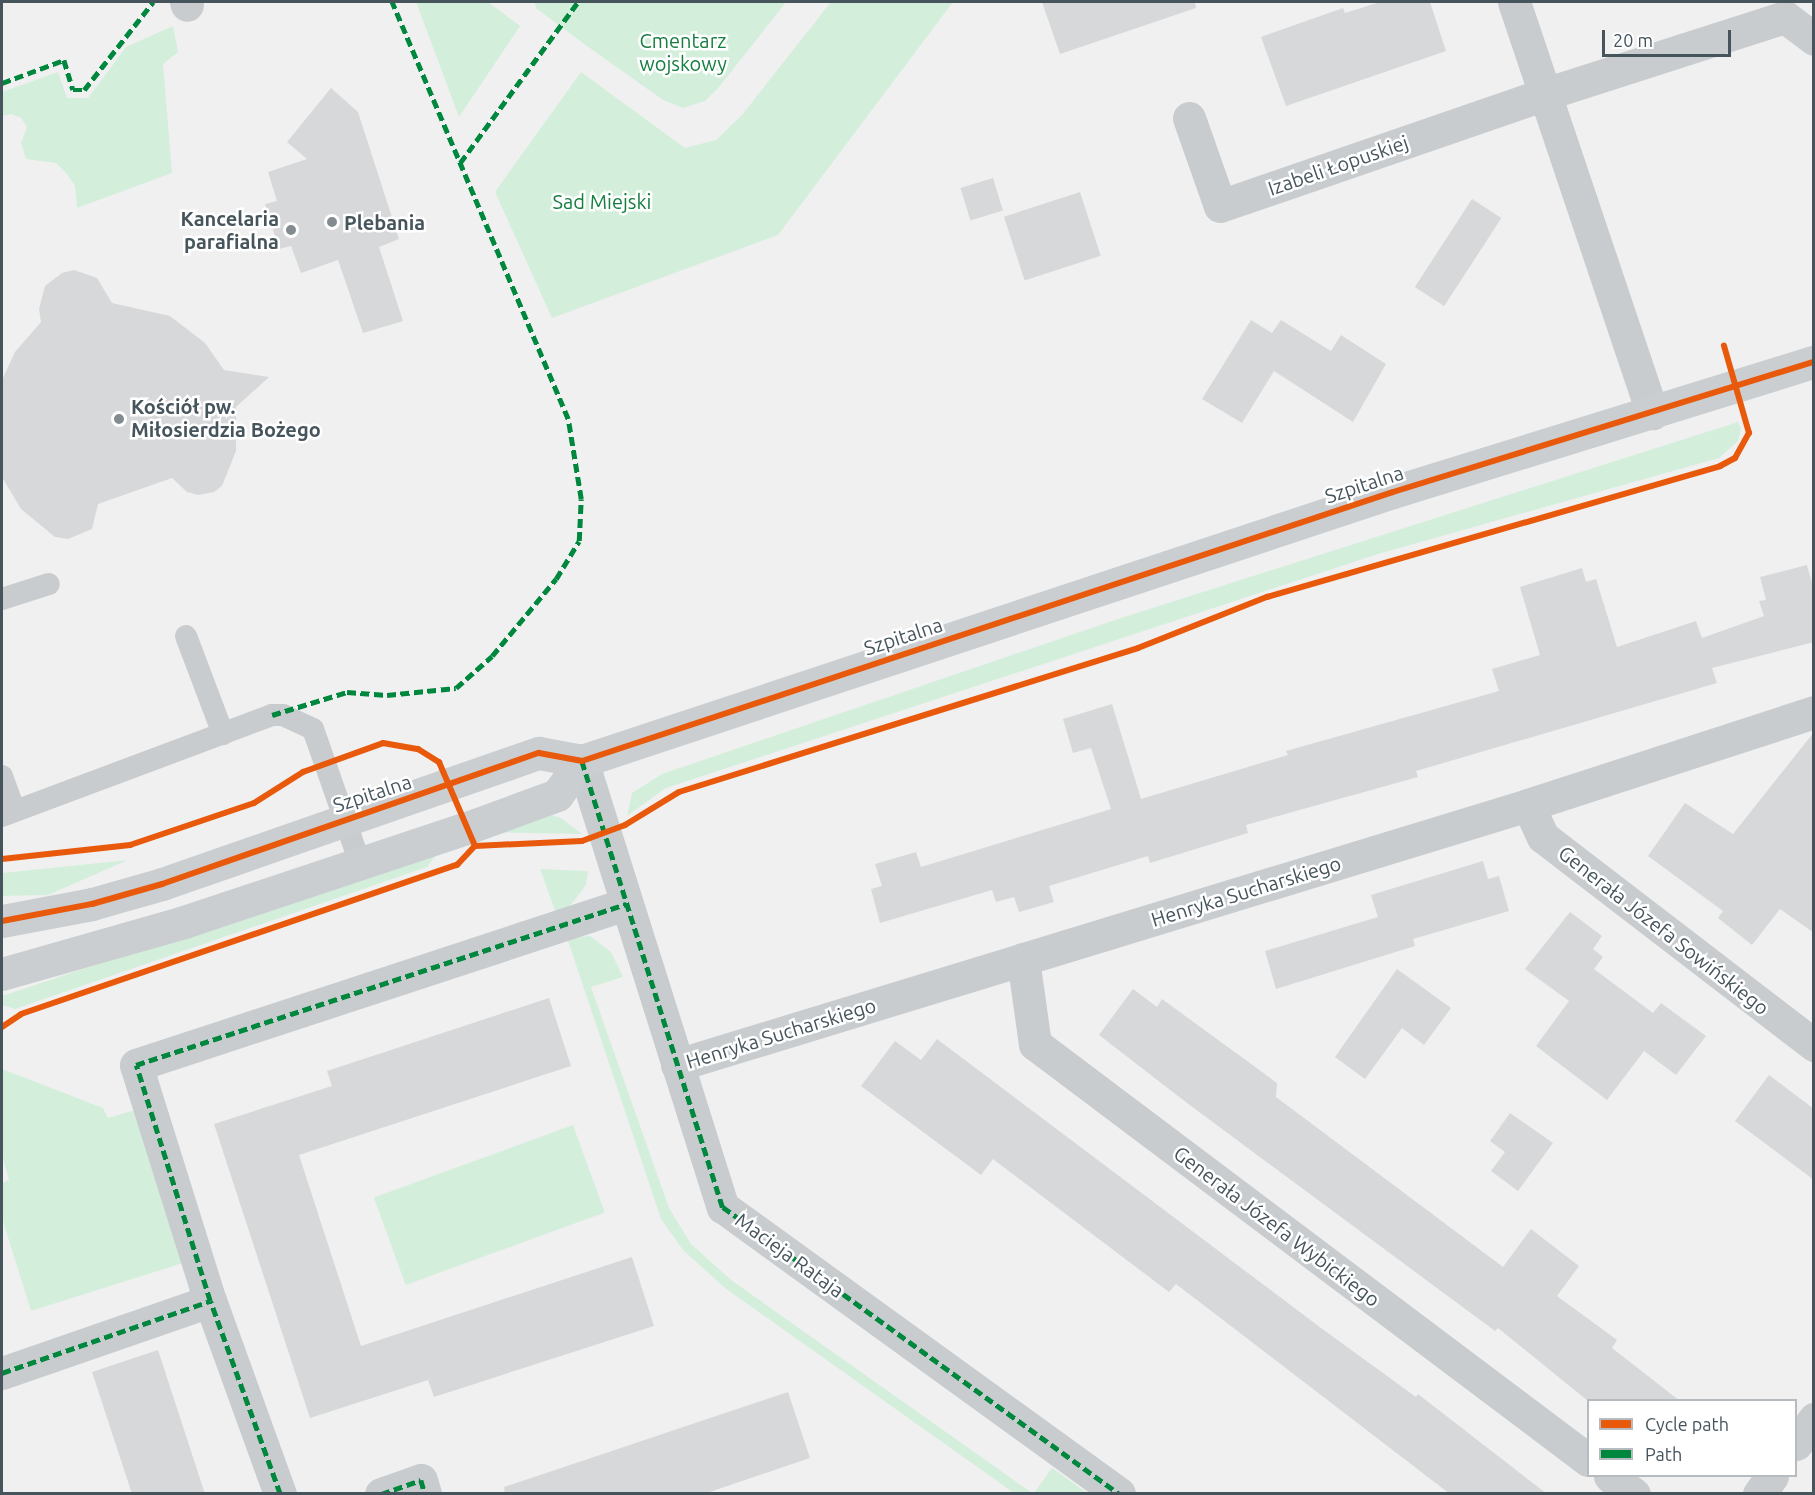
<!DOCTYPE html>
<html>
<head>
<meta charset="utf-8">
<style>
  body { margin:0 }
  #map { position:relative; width:1815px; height:1495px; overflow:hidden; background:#f0f0f0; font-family:Ubuntu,sans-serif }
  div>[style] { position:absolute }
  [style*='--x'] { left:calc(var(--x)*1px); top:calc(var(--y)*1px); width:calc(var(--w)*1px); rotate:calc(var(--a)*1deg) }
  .green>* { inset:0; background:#d3efdc; transform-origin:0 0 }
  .building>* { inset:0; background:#d7d8d9; transform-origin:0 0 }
  .lane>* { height:22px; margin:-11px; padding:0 11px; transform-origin:11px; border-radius:11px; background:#c9ccce }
  .street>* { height:33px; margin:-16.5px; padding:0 16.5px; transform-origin:16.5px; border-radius:16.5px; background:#c9ccce }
  .secondary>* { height:33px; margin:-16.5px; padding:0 16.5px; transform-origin:16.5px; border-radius:16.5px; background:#caced1 }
  .quiet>* { height:4.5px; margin-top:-2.25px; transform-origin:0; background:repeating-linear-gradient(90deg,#00873e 0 9px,transparent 0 13.5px) }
  .cycleway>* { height:6px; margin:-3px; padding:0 3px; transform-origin:3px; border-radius:3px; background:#e8590c }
  .dots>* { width:16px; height:16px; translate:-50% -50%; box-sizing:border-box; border:3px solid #fff; border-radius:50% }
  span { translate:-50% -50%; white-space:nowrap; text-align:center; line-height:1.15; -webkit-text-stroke:5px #fff; paint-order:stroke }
  .park-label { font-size:20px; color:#167f40 }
  .street-label { font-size:20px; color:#46545c }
  .poi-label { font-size:20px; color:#46545c; font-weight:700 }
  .right { translate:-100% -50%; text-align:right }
  .left { translate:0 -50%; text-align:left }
  .frame { position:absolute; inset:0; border:3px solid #46545c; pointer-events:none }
  .legend { position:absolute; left:1587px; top:1399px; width:210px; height:78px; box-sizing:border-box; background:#fff; border:2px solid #b5bbbe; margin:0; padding:8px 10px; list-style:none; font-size:18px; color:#46545c }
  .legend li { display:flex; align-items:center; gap:12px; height:30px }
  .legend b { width:30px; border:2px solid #b5bbbe }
  .scale { position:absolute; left:1602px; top:30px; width:129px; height:27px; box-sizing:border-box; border:3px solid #46545c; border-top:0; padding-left:8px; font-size:18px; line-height:21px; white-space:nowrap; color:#46545c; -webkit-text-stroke:4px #fff; paint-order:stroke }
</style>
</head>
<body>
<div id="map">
  <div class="green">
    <i style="clip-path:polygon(416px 2px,488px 2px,520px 26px,459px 117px)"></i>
    <i style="clip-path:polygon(534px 2px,786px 2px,719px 87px,705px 101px,683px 108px,663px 100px,587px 46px,537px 9px)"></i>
    <i style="clip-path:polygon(831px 2px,953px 2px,778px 235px,552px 318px,495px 192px,581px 72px,685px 148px,716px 140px,742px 115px)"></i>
    <i style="clip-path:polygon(173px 26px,178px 52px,163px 64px,172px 173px,77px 208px,75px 186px,67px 174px,56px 163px,26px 159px,21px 143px,27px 127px,21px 118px,12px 114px,2px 116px,2px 92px,58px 72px,67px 98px,88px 98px,126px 47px)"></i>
    <i style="clip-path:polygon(1738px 422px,1741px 429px,1738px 441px,1719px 458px,1378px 554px,666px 788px,627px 816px,632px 793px,662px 774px,1118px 619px)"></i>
    <i style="clip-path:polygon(545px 813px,561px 818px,582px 834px,485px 832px)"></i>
    <i style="clip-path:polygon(440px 850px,427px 867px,15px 1009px,2px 1005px,2px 996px)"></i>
    <i style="clip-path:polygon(128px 860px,48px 895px,2px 896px,2px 873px)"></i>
    <i style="clip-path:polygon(540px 869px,588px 871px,586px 885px,567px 910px,556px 913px)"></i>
    <i style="clip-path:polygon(590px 936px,611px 952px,623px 977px,591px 987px,669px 1208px,691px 1244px,731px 1280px,1032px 1493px,1014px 1493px,725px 1288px,683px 1250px,661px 1219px,567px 938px)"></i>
    <i style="clip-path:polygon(2px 1069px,103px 1108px,108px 1118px,135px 1110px,183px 1263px,31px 1311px,2px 1218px,2px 1183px,9px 1180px,2px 1155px)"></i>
    <i style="left:573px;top:1125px;width:93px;height:212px;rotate:70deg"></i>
    <i style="clip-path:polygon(1052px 1468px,1087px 1493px,1034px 1493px)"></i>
  </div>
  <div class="building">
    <i style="clip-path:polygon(1042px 2px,1195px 2px,1196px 8px,1060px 54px)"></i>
    <i style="clip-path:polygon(1380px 2px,1430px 2px,1446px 51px,1286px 106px,1261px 37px,1343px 8px,1345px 13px)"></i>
    <i style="clip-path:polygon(331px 88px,358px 112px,399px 239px,379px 247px,403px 321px,363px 333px,338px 260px,301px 273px,291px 246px,279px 249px,265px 204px,277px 201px,268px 172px,307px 159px,287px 142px)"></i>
    <i style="left:993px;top:178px;width:34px;height:34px;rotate:73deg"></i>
    <i style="left:1080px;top:192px;width:67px;height:80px;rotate:72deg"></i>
    <i style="left:1472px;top:199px;width:35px;height:105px;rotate:33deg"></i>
    <i style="clip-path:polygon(74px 270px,97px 278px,112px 303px,170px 316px,205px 343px,224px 370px,269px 377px,236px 407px,236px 451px,222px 486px,214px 492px,198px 495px,187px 492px,172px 478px,98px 504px,92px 529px,68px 539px,55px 537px,21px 509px,2px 477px,2px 380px,15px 352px,41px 322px,39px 309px,45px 286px,62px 273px)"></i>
    <i style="clip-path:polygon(1251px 320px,1272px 333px,1281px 320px,1331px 351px,1341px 335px,1386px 364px,1353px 422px,1274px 371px,1242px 423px,1202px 399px)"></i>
    <i style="clip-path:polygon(1807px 565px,1814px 590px,1814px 642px,1712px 668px,1717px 683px,1416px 771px,1418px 777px,1246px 825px,1248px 833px,1150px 863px,1148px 856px,1049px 886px,1054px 902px,1019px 912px,1014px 897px,996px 902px,992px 890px,880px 923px,871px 889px,882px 886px,875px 864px,916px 852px,921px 867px,1111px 809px,1091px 748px,1073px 753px,1063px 719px,1112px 704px,1141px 799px,1288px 755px,1286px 751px,1499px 691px,1492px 669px,1540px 655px,1520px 587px,1582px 568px,1586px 582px,1596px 579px,1617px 647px,1696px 621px,1702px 638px,1764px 616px,1759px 601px,1766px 600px,1760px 577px)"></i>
    <i style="clip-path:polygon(1814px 732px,1814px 933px,1780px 909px,1752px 945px,1718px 918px,1723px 911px,1648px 856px,1685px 803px,1733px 834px)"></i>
    <i style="clip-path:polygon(1483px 861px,1488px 879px,1499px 876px,1509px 911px,1413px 939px,1415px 946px,1276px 989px,1265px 951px,1378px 917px,1371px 895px)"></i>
    <i style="clip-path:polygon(1570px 912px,1602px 936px,1593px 949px,1603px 957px,1594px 969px,1653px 1013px,1661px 1003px,1706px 1036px,1676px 1075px,1644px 1051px,1607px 1100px,1536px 1046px,1569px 1001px,1525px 969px)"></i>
    <i style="clip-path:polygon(1397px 969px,1451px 1008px,1424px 1045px,1402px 1028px,1365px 1079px,1335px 1057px)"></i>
    <i style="clip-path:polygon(1133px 989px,1157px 1007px,1162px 999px,1277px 1083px,1276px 1097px,1503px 1267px,1531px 1229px,1579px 1266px,1557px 1296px,1617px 1340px,1612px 1348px,1680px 1401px,1588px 1401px,1498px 1328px,1495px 1331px,1187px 1103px,1099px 1035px)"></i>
    <i style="clip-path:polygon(549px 998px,571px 1066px,299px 1155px,361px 1346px,632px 1257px,654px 1326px,434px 1397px,428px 1380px,310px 1418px,214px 1124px,332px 1086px,327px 1071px)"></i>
    <i style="clip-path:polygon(937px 1039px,1321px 1328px,1416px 1397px,1418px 1394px,1547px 1494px,1450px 1494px,1176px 1284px,1169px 1292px,993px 1159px,981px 1175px,861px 1086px,895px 1041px,921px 1060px)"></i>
    <i style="clip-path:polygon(1769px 1075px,1814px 1109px,1814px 1180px,1735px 1121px)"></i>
    <i style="clip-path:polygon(1510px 1113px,1553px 1143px,1518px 1191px,1491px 1171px,1505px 1152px,1490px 1141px)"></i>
    <i style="clip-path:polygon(158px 1350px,205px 1494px,132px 1494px,92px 1372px)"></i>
    <i style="clip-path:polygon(788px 1392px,810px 1458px,704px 1494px,505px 1494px,504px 1487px)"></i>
  </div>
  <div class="lane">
    <i style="--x:2;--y:599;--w:49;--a:-17.7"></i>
    <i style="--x:186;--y:636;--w:105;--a:69.3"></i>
    <i style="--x:2;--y:776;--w:37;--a:70"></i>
    <i style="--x:2;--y:816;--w:288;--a:-20.5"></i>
    <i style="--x:272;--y:715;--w:11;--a:0"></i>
    <i style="--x:283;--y:715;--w:33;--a:25"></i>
    <i style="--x:313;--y:729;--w:145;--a:70.7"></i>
  </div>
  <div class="street">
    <i style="--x:186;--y:2;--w:3;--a:72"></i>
    <i style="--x:1514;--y:2;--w:434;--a:71.4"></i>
    <i style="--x:1189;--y:118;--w:93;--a:70.6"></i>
    <i style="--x:1220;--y:206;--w:344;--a:-19"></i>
    <i style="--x:1545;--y:94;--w:252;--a:-17.8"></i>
    <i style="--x:1785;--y:17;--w:36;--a:37"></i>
    <i style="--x:582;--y:761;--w:468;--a:72.5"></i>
    <i style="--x:723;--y:1207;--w:489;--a:35.9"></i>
    <i style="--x:1528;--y:805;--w:35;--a:65"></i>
    <i style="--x:1543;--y:837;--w:342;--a:37.5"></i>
    <i style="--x:1023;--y:959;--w:86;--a:82"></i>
    <i style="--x:1035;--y:1044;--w:692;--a:36.95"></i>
    <i style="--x:677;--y:1065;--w:890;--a:-16.99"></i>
    <i style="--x:1528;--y:805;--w:301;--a:-18"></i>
    <i style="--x:2;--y:1373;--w:220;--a:-19.1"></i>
    <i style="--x:1796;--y:1444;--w:31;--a:-54"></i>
    <i style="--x:1610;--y:1476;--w:30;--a:37"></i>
    <i style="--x:280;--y:1494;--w:205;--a:-109.9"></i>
    <i style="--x:210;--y:1301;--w:247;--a:-107.4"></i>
    <i style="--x:136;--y:1065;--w:516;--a:-18.19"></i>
    <i style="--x:381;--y:1494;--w:42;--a:-19.3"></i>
    <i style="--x:421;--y:1480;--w:15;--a:74"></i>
    <i style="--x:1759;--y:1494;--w:22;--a:-54"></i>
  </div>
  <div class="secondary">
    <i style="--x:2;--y:921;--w:92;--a:-10.7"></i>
    <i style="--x:92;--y:904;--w:73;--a:-15.9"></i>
    <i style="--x:162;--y:884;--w:399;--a:-19.2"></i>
    <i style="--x:539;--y:753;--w:44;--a:10.5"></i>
    <i style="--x:582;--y:761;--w:854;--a:-18.35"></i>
    <i style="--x:1393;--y:492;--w:441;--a:-17.2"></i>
    <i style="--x:2;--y:974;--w:189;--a:-15.9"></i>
    <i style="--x:184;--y:922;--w:298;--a:-18.4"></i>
    <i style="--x:467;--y:828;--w:96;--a:-20.1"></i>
    <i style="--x:557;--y:795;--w:42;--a:-53.7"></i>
  </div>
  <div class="quiet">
    <i style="--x:2;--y:83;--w:66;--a:-20.4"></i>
    <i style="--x:64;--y:60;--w:31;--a:73"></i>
    <i style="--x:73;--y:90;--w:11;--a:0"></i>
    <i style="--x:84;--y:90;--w:112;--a:-51.9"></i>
    <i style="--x:460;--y:163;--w:200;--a:-53.8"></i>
    <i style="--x:272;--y:715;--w:78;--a:-17"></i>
    <i style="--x:347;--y:692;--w:40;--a:4.3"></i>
    <i style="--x:387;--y:695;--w:69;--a:-5.8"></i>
    <i style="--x:456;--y:688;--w:48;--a:-41.6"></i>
    <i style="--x:492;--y:656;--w:100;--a:-50.3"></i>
    <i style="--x:556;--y:579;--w:44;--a:-58.8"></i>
    <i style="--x:579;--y:541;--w:42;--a:-87.3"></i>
    <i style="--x:581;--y:499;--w:81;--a:-99.2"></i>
    <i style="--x:568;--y:419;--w:453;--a:-112.9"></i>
    <i style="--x:582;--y:761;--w:468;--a:72.5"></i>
    <i style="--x:723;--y:1207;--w:489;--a:35.9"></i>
    <i style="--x:2;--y:1373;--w:220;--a:-19.1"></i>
    <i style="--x:280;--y:1494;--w:205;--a:-109.9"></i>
    <i style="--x:210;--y:1301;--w:247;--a:-107.4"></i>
    <i style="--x:136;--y:1065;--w:516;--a:-18.19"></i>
    <i style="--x:381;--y:1494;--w:42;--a:-19.3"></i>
    <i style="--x:421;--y:1480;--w:15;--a:74"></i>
  </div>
  <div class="cycleway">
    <i style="--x:2;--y:859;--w:129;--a:-6.2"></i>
    <i style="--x:130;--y:845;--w:131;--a:-18.7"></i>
    <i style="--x:254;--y:803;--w:58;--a:-32.3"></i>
    <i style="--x:303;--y:772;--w:85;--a:-19.9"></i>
    <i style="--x:383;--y:743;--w:36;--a:10"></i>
    <i style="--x:418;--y:749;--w:25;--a:32"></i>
    <i style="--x:439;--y:762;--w:91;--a:66.8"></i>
    <i style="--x:2;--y:921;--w:92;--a:-10.7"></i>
    <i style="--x:92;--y:904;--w:73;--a:-15.9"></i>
    <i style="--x:162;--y:884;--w:399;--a:-19.2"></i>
    <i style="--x:539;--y:753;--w:44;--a:10.5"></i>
    <i style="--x:582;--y:761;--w:854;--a:-18.35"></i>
    <i style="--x:1393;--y:492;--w:441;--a:-17.2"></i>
    <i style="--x:2;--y:1027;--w:23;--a:-34"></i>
    <i style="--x:21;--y:1014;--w:461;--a:-18.9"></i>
    <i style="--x:457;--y:865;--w:26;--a:-47"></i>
    <i style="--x:475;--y:846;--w:107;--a:-2.7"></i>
    <i style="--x:582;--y:841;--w:46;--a:-20.4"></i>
    <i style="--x:625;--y:825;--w:63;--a:-31.4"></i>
    <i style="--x:679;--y:792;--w:481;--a:-17.4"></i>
    <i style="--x:1138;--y:648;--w:139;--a:-21.6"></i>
    <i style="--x:1267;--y:597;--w:472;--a:-16.1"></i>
    <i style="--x:1720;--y:466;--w:17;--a:-28"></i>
    <i style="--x:1735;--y:458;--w:29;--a:-61"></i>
    <i style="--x:1749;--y:433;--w:91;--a:-106"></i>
  </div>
  <div class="dots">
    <i style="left:332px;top:222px;background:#828b90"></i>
    <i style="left:291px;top:230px;background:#828b90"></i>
    <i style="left:119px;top:419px;background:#828b90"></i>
  </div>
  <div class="park-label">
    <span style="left:683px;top:52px">Cmentarz<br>wojskowy</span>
    <span style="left:602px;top:201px">Sad Miejski</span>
  </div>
  <div class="street-label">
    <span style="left:1338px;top:165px;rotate:-19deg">Izabeli Łopuskiej</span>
    <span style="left:1364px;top:484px;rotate:-18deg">Szpitalna</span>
    <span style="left:903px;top:636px;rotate:-18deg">Szpitalna</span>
    <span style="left:372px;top:793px;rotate:-18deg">Szpitalna</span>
    <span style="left:1246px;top:891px;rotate:-17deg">Henryka Sucharskiego</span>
    <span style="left:1664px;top:930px;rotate:38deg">Generała Józefa Sowińskiego</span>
    <span style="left:781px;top:1033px;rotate:-17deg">Henryka Sucharskiego</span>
    <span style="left:1277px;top:1226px;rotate:37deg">Generała Józefa Wybickiego</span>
    <span style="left:790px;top:1255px;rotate:36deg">Macieja Rataja</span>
  </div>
  <div class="poi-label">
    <span class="right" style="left:279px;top:230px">Kancelaria<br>parafialna</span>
    <span class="left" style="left:344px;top:222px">Plebania</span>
    <span class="left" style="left:131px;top:418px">Kościół pw.<br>Miłosierdzia Bożego</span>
  </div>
  <div class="frame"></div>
  <ul class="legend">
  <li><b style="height:8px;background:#e8590c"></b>Cycle path</li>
  <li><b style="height:8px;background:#00873e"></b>Path</li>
  </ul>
  <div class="scale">20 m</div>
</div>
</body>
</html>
